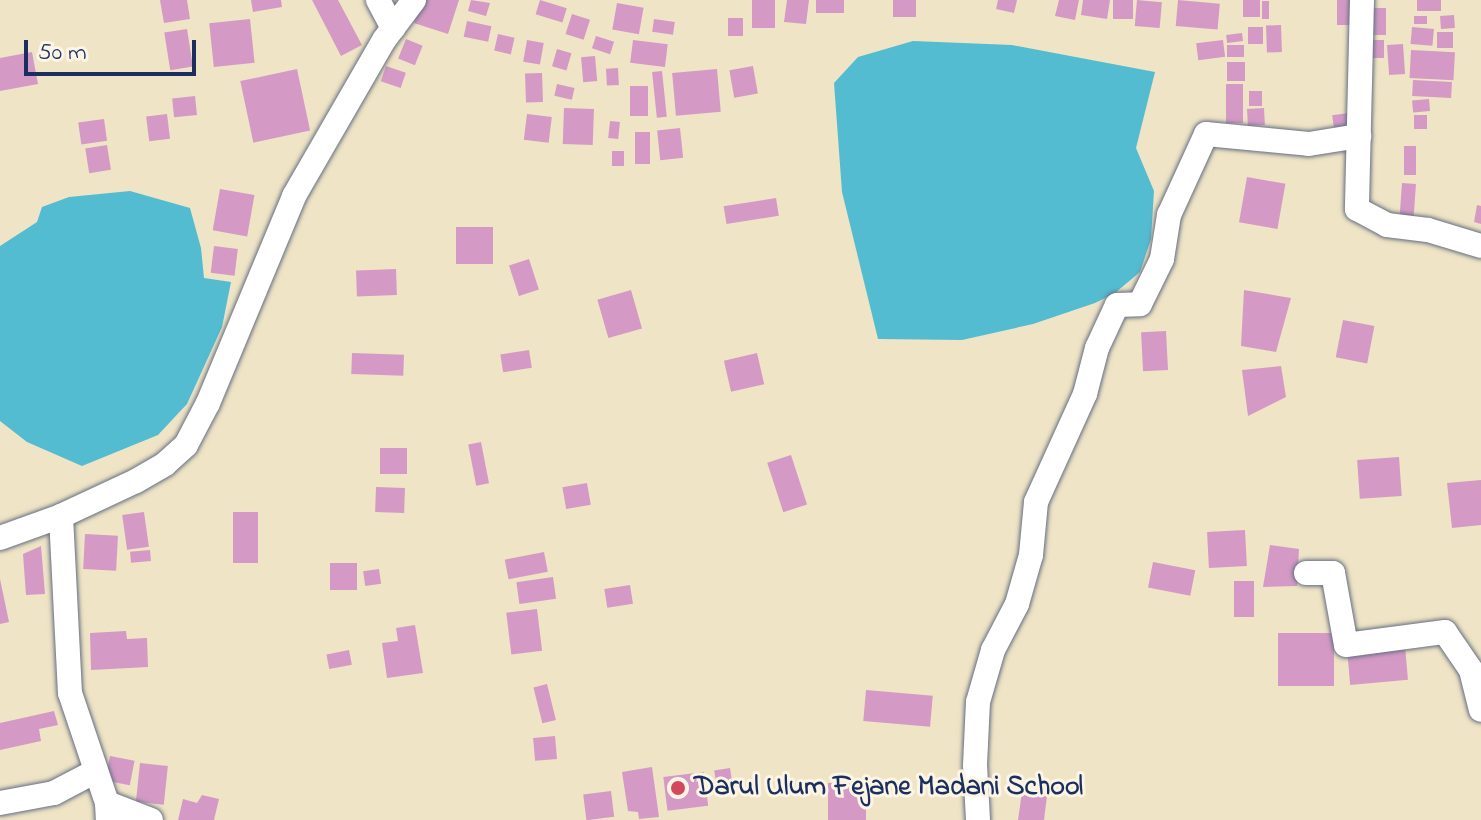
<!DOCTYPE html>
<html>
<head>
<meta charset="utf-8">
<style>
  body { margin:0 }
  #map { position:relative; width:1481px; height:820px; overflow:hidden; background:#efe4c5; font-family:"Indie Flower",sans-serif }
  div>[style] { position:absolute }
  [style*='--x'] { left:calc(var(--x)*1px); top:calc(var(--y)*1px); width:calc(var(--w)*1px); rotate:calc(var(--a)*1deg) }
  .water>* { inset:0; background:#54bcd1 }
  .building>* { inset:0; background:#d49ac5; transform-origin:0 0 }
  .roads { filter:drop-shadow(0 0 2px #656e82) drop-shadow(0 0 2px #656e82) }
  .street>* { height:24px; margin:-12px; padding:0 12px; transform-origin:12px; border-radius:12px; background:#fff }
  .dots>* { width:22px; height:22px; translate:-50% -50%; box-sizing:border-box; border:4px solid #fcf5e5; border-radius:50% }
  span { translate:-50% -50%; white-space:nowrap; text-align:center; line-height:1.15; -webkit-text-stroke:6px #fcf5e5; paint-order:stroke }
  .poi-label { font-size:28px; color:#1b2f5e; font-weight:700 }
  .left { translate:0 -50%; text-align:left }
  .scale { position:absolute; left:24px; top:40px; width:172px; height:36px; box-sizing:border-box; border:4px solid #1b2f5e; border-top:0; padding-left:10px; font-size:24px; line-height:28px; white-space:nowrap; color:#1b2f5e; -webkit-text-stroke:6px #fcf5e5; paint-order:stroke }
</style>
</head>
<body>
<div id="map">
  <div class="water">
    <i style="clip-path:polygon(913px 41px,1012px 45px,1155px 72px,1136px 148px,1154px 191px,1151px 239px,1140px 272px,1115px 293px,1095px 303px,1033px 324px,962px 340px,878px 339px,842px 192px,834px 83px,858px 57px)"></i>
    <i style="clip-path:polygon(130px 191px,190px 208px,201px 248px,204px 278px,231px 282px,222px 327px,187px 404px,158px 435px,82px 466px,27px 442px,0 421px,0 246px,37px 222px,42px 207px,69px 197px)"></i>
  </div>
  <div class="building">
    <i style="clip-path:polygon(160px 0,187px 0,190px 19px,164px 23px)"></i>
    <i style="clip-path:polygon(251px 0,281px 0,282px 7px,253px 12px)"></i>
    <i style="clip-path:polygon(312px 0,338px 0,362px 45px,341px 56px)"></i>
    <i style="clip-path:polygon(421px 0,459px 0,448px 34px,414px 23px)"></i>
    <i style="clip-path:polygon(471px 0,490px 3px,486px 16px,468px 11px)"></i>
    <i style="left:540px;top:0;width:28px;height:15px;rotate:17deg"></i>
    <i style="left:752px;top:0;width:23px;height:28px"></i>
    <i style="clip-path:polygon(787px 0,809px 0,806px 24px,784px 22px)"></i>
    <i style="left:816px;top:0;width:28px;height:13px"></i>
    <i style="left:893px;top:0;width:23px;height:17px"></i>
    <i style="clip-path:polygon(998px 0,1017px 0,1014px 13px,996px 9px)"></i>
    <i style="clip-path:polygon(1059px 0,1079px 0,1075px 20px,1055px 16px)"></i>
    <i style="clip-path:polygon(1083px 0,1110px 0,1107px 19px,1081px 15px)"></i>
    <i style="left:1113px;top:0;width:20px;height:19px"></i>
    <i style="left:1137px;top:0;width:25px;height:26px;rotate:5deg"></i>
    <i style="left:1178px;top:0;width:42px;height:26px;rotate:5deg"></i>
    <i style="left:1243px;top:0;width:17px;height:17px"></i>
    <i style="left:1337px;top:0;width:21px;height:25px"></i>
    <i style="left:1417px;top:0;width:24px;height:11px"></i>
    <i style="left:1262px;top:1px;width:7px;height:18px"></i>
    <i style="left:617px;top:3px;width:27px;height:27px;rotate:10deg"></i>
    <i style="left:1370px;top:8px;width:16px;height:27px"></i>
    <i style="left:572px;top:14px;width:19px;height:21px;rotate:18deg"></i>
    <i style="left:1454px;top:15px;width:13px;height:14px;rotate:86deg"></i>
    <i style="left:1414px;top:16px;width:13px;height:8px"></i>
    <i style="left:728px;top:18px;width:15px;height:18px"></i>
    <i style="left:250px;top:19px;width:44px;height:41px;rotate:84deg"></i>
    <i style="left:654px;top:19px;width:21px;height:13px;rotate:8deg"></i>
    <i style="left:467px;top:21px;width:25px;height:16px;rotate:12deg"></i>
    <i style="left:1281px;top:25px;width:27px;height:15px;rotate:88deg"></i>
    <i style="left:1248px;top:27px;width:15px;height:17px"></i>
    <i style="left:1412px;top:27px;width:22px;height:17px;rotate:5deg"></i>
    <i style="left:187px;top:29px;width:38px;height:23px;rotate:81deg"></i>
    <i style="left:1437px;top:32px;width:16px;height:16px"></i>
    <i style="left:1242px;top:33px;width:8px;height:16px;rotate:83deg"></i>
    <i style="left:498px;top:34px;width:17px;height:17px;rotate:13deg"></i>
    <i style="left:596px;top:36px;width:19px;height:13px;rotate:18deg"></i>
    <i style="left:406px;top:39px;width:18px;height:21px;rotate:22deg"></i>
    <i style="left:527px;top:40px;width:17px;height:22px;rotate:10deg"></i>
    <i style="left:633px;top:40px;width:35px;height:23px;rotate:7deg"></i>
    <i style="left:1223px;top:40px;width:17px;height:27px;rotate:83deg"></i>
    <i style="left:1370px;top:40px;width:14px;height:18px"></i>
    <i style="left:1403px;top:44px;width:30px;height:16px;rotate:86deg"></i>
    <i style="left:1227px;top:45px;width:17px;height:12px"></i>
    <i style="left:557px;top:49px;width:15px;height:18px;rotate:16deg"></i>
    <i style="left:1411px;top:50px;width:44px;height:28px;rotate:3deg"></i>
    <i style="clip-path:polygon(32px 52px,38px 84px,0 91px,0 58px)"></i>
    <i style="left:595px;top:56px;width:25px;height:14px;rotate:85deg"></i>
    <i style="left:1227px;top:62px;width:18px;height:19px"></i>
    <i style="left:386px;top:66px;width:21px;height:16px;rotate:19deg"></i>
    <i style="left:753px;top:66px;width:28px;height:24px;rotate:80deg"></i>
    <i style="left:618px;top:68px;width:17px;height:12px;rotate:87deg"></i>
    <i style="left:297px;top:69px;width:63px;height:58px;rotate:78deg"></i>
    <i style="left:717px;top:69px;width:43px;height:45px;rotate:85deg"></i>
    <i style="left:662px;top:71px;width:46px;height:10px;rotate:84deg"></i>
    <i style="left:542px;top:73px;width:29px;height:17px;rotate:88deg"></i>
    <i style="left:1413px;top:80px;width:39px;height:16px;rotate:3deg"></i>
    <i style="left:557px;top:84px;width:18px;height:12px;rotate:13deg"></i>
    <i style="left:1226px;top:84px;width:17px;height:39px"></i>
    <i style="left:630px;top:86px;width:18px;height:30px"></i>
    <i style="left:1249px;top:91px;width:13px;height:15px"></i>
    <i style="left:195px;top:96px;width:19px;height:23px;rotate:84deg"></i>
    <i style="left:1429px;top:99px;width:12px;height:17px;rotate:85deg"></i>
    <i style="left:564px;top:108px;width:30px;height:36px;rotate:2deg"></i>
    <i style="left:1264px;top:108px;width:17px;height:17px;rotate:87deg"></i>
    <i style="left:1349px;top:113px;width:15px;height:17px;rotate:82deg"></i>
    <i style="left:167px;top:114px;width:25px;height:21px;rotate:83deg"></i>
    <i style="left:527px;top:114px;width:25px;height:26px;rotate:7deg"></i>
    <i style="left:1427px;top:115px;width:14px;height:13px;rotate:90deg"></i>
    <i style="left:104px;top:119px;width:22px;height:26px;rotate:82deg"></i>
    <i style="left:610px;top:121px;width:10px;height:17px;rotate:6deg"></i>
    <i style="left:680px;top:128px;width:30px;height:23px;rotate:84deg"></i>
    <i style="left:635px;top:132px;width:15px;height:32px"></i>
    <i style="left:107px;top:145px;width:25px;height:22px;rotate:81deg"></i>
    <i style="left:1404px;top:146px;width:12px;height:29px"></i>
    <i style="left:612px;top:151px;width:12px;height:15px"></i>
    <i style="left:1247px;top:177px;width:39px;height:46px;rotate:10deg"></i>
    <i style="left:1402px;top:183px;width:14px;height:33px;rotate:4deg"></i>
    <i style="left:220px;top:189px;width:35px;height:42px;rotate:10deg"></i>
    <i style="left:776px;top:198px;width:18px;height:53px;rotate:81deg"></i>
    <i style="clip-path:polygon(1477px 205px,1481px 206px,1481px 224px,1474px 222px)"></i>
    <i style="left:493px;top:227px;width:37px;height:37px;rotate:90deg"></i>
    <i style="left:214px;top:246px;width:24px;height:27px;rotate:7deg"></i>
    <i style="left:529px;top:259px;width:32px;height:21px;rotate:72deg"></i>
    <i style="left:396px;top:269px;width:26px;height:40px;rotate:88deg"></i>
    <i style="left:631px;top:290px;width:40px;height:35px;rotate:74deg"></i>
    <i style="clip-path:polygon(1244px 290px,1291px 298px,1276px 352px,1241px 346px)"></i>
    <i style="left:1343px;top:320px;width:32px;height:38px;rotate:11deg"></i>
    <i style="left:1166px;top:331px;width:39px;height:25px;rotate:87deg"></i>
    <i style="left:529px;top:350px;width:18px;height:29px;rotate:81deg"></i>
    <i style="left:352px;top:353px;width:52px;height:21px;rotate:2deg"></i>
    <i style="left:757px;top:353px;width:32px;height:34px;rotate:77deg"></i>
    <i style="clip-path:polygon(1281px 366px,1286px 397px,1248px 416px,1242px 370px)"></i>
    <i style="left:481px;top:442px;width:42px;height:13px;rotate:79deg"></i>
    <i style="left:380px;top:448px;width:27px;height:26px"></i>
    <i style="left:791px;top:455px;width:52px;height:25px;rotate:72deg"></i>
    <i style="left:1399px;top:457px;width:39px;height:42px;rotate:86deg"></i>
    <i style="clip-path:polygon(1481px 480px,1481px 525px,1452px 528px,1447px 483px)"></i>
    <i style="left:587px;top:483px;width:22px;height:25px;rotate:80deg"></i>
    <i style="left:376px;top:487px;width:29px;height:25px;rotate:2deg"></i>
    <i style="left:144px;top:512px;width:35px;height:22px;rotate:82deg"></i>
    <i style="left:233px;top:512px;width:25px;height:51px"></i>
    <i style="left:1245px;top:530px;width:36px;height:38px;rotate:87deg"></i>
    <i style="left:85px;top:534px;width:33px;height:35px;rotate:3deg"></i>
    <i style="clip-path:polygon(1270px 545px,1299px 549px,1297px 586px,1263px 587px)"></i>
    <i style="clip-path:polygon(41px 546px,45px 594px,26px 595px,23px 554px)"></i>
    <i style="left:150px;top:550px;width:11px;height:20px;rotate:85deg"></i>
    <i style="left:544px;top:552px;width:20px;height:40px;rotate:79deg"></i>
    <i style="left:1153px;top:562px;width:43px;height:26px;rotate:11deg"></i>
    <i style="left:330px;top:563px;width:27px;height:27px"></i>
    <i style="left:379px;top:569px;width:15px;height:16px;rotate:82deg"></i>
    <i style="left:553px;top:577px;width:22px;height:37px;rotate:82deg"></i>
    <i style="clip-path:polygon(0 579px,9px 622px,0 624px)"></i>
    <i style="left:1234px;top:581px;width:20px;height:36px"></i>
    <i style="left:630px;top:585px;width:19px;height:26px;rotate:81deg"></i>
    <i style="left:537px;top:609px;width:42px;height:31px;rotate:83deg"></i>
    <i style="clip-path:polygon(415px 625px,423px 673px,387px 678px,382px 643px,398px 641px,396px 628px)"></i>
    <i style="clip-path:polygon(126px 631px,127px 639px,147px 638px,148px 667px,91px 670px,90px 633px)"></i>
    <i style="left:1278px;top:633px;width:56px;height:53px"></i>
    <i style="left:1405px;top:646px;width:34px;height:58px;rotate:85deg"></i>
    <i style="left:349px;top:650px;width:15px;height:23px;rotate:79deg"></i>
    <i style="left:547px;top:684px;width:37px;height:14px;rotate:76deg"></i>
    <i style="left:866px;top:690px;width:67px;height:31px;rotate:5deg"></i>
    <i style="clip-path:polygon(54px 711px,58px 725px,39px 729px,41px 741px,0 750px,0 723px)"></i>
    <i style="left:555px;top:736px;width:23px;height:22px;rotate:85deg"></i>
    <i style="left:110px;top:756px;width:25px;height:25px;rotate:11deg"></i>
    <i style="left:140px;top:763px;width:28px;height:39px;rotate:6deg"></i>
    <i style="clip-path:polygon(652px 767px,659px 817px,639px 819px,638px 812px,628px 811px,622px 772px)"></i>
    <i style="left:730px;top:768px;width:19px;height:16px;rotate:81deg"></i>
    <i style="left:704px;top:772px;width:34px;height:41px;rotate:83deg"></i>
    <i style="left:828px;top:783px;width:38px;height:37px"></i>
    <i style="left:611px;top:791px;width:26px;height:28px;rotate:83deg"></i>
    <i style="clip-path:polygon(1022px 792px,1047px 796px,1044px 820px,1018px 820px)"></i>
    <i style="clip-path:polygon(202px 795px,219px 799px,214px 820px,178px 820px,183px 799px,197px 803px)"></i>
  </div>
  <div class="roads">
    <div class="street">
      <i style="--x:378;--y:0;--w:32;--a:62"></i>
      <i style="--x:1362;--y:0;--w:209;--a:91.4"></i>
      <i style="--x:1357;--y:209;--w:34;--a:28"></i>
      <i style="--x:1387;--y:225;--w:41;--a:7"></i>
      <i style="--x:1428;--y:230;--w:55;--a:16.8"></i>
      <i style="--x:61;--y:516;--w:83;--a:-25"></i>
      <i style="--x:136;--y:481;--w:34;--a:-30"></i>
      <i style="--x:165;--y:464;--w:28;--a:-42"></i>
      <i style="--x:186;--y:445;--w:47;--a:-62.4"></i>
      <i style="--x:208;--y:403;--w:224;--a:-67.4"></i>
      <i style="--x:294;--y:196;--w:180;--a:-60"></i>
      <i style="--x:384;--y:40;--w:50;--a:-53.1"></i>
      <i style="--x:0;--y:538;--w:65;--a:-19.8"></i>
      <i style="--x:61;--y:516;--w:177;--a:87.1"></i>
      <i style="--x:70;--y:693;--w:116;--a:71.4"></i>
      <i style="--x:107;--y:803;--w:17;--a:87"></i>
      <i style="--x:1306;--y:573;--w:27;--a:0"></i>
      <i style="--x:1333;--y:573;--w:73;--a:79.8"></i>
      <i style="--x:1346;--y:645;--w:100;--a:-7.5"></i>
      <i style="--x:1445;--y:632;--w:46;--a:55.6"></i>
      <i style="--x:1471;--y:670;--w:41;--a:76"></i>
      <i style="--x:0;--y:803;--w:55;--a:-10.5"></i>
      <i style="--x:54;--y:793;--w:47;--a:-27.6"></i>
      <i style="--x:107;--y:803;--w:47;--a:21.1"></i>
      <i style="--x:978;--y:820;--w:55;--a:-93.1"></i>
      <i style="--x:975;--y:765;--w:63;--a:-87.3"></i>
      <i style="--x:978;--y:702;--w:54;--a:-73.9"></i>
      <i style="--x:993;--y:650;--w:52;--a:-62.4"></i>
      <i style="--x:1017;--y:604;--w:51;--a:-74.1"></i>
      <i style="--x:1031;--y:555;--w:53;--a:-84.6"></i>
      <i style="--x:1036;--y:502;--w:119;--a:-65.6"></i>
      <i style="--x:1085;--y:394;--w:48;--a:-75.4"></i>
      <i style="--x:1097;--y:348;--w:47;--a:-65.1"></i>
      <i style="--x:1117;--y:305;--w:23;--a:-2"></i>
      <i style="--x:1140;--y:304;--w:50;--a:-63.9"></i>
      <i style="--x:1162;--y:259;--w:45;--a:-81"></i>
      <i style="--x:1169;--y:215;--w:89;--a:-65.4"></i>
      <i style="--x:1206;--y:134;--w:103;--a:5.5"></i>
      <i style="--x:1309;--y:144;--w:51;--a:-9.1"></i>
    </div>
  </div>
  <div class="dots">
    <i style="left:678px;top:788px;background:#d1495b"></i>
  </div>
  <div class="poi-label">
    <span class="left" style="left:694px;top:788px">Darul Ulum Fejane Madani School</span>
  </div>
  <div class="scale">50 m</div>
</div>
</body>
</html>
